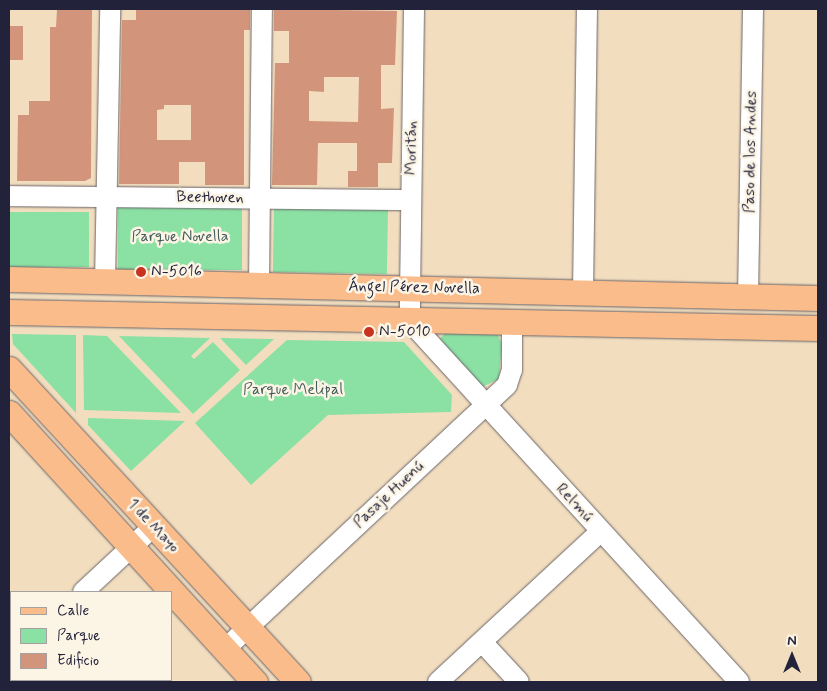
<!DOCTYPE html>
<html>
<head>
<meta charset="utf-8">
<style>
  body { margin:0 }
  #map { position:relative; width:827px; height:691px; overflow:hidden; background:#f2debf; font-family:Mynerve,sans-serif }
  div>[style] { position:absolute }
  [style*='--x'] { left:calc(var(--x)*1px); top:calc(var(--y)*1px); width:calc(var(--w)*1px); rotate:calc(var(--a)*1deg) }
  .green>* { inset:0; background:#8be0a3; transform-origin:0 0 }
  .building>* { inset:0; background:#d2957c; transform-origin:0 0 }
  .roads { filter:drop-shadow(0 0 1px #6b6469) drop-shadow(0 0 1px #6b6469) }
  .minor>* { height:20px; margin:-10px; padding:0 10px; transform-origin:10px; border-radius:10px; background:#fff }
  .major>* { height:25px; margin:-12.5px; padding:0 12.5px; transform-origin:12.5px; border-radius:12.5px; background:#f9bc8a }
  .dots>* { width:14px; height:14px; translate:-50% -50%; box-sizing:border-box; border:2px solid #fcf5e5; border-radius:50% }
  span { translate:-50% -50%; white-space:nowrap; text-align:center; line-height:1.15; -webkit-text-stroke:5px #fcf5e5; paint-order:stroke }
  .street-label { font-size:16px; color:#22223b }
  .park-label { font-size:16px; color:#425b5a }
  .poi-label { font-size:16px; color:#22223b }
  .left { translate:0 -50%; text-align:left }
  .frame { position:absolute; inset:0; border:10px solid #22223b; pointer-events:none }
  .legend { position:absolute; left:10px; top:591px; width:162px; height:90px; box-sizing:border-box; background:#fcf5e5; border:1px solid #a5a1a1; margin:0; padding:6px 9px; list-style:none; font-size:15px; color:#22223b }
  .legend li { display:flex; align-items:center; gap:10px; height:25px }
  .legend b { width:25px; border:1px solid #a5a1a1 }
  .north { position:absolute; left:767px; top:631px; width:50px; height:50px; -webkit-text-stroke:4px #fcf5e5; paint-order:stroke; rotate:0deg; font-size:14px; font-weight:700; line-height:20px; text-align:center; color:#22223b }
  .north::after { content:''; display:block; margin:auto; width:18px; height:22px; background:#22223b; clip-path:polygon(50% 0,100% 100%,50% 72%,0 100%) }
</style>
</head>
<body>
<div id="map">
  <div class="green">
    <i style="left:118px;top:203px;width:124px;height:67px"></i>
    <i style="left:274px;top:207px;width:114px;height:65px;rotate:1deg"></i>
    <i style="left:9px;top:212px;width:80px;height:55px"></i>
    <i style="left:9px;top:321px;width:387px;height:4px;rotate:1deg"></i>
    <i style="clip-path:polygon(446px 332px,498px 335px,502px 344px,499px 379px,482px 387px,439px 340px)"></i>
    <i style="clip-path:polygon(12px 334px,76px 335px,76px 413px,13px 344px)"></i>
    <i style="clip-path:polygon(83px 335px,107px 336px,181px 413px,84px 410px)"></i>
    <i style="clip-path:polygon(119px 336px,210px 338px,191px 356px,194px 359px,213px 342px,240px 370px,193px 414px)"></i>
    <i style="clip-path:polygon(220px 338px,274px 339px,246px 365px)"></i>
    <i style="clip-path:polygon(287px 340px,404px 342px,452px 395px,451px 412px,328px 415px,251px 485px,195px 423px)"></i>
    <i style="clip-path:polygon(88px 418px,185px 421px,131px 471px,88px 425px)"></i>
  </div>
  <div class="building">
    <i style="clip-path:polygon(57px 9px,92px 9px,91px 178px,85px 181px,17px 181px,18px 115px,29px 115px,29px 101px,50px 101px,50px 27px,56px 27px)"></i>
    <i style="clip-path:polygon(evenodd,136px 9px,250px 9px,250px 30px,244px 30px,244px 185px,205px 185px,205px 162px,179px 162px,179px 184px,119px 184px,122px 20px,136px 20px,136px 9px,164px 105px,191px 105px,191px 140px,157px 140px,157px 110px,164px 109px,164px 105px)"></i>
    <i style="clip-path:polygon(evenodd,274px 9px,397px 11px,395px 65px,381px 65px,381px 109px,394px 108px,392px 163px,378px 163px,378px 187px,348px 187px,348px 171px,357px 171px,357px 143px,318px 143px,317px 185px,272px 185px,275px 63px,289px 63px,289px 31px,274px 31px,274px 9px,324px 77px,359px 77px,358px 122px,309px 121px,309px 91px,324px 92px,324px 77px)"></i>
    <i style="left:9px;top:26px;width:14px;height:34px"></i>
  </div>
  <div class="roads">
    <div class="minor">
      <i style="--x:414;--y:9;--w:279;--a:90.8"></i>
      <i style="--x:410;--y:288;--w:21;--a:90"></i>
      <i style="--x:410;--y:309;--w:20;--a:72"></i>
      <i style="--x:416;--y:328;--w:479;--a:47.6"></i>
      <i style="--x:9;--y:196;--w:402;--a:0.6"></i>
      <i style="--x:105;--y:281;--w:272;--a:-88.9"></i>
      <i style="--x:259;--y:285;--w:276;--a:-89.4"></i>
      <i style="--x:583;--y:292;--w:283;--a:-89.2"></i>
      <i style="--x:748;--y:296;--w:287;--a:-89"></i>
      <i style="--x:83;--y:592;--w:97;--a:-42.9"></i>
      <i style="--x:482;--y:642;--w:54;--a:47.2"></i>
      <i style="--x:225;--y:649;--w:386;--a:-43.1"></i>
      <i style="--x:507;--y:385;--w:16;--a:-72"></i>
      <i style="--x:512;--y:370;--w:47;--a:-90"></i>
      <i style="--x:9;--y:662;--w:3;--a:-45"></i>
      <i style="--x:438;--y:682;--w:221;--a:-42.8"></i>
    </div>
    <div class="major">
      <i style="--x:9;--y:279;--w:809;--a:1.35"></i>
      <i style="--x:9;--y:312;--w:809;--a:1.13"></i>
      <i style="--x:9;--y:369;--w:426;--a:47.3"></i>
      <i style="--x:9;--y:413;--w:365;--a:47.6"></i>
    </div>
  </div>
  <div class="dots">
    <i style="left:141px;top:272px;background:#c8321e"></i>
    <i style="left:369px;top:332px;background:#c8321e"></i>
  </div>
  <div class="street-label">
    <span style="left:412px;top:148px;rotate:-89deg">Moritán</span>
    <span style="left:751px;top:152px;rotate:-89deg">Paso de los Andes</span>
    <span style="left:210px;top:198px;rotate:1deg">Beethoven</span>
    <span style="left:414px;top:288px;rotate:1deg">Ángel Pérez Novella</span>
    <span style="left:389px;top:495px;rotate:-43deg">Pasaje Huenú</span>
    <span style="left:574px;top:503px;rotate:47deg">Relmú</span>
    <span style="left:153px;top:526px;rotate:47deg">1 de Mayo</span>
  </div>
  <div class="park-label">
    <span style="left:180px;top:237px">Parque Novella</span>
    <span style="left:293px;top:390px">Parque Melipal</span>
  </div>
  <div class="poi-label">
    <span class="left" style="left:151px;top:272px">N-5016</span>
    <span class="left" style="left:379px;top:332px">N-5010</span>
  </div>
  <div class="frame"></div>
  <ul class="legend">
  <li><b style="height:6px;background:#f9bc8a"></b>Calle</li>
  <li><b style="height:14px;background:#8be0a3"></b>Parque</li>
  <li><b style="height:14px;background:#d2957c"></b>Edificio</li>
  </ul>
  <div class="north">N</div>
</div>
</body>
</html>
